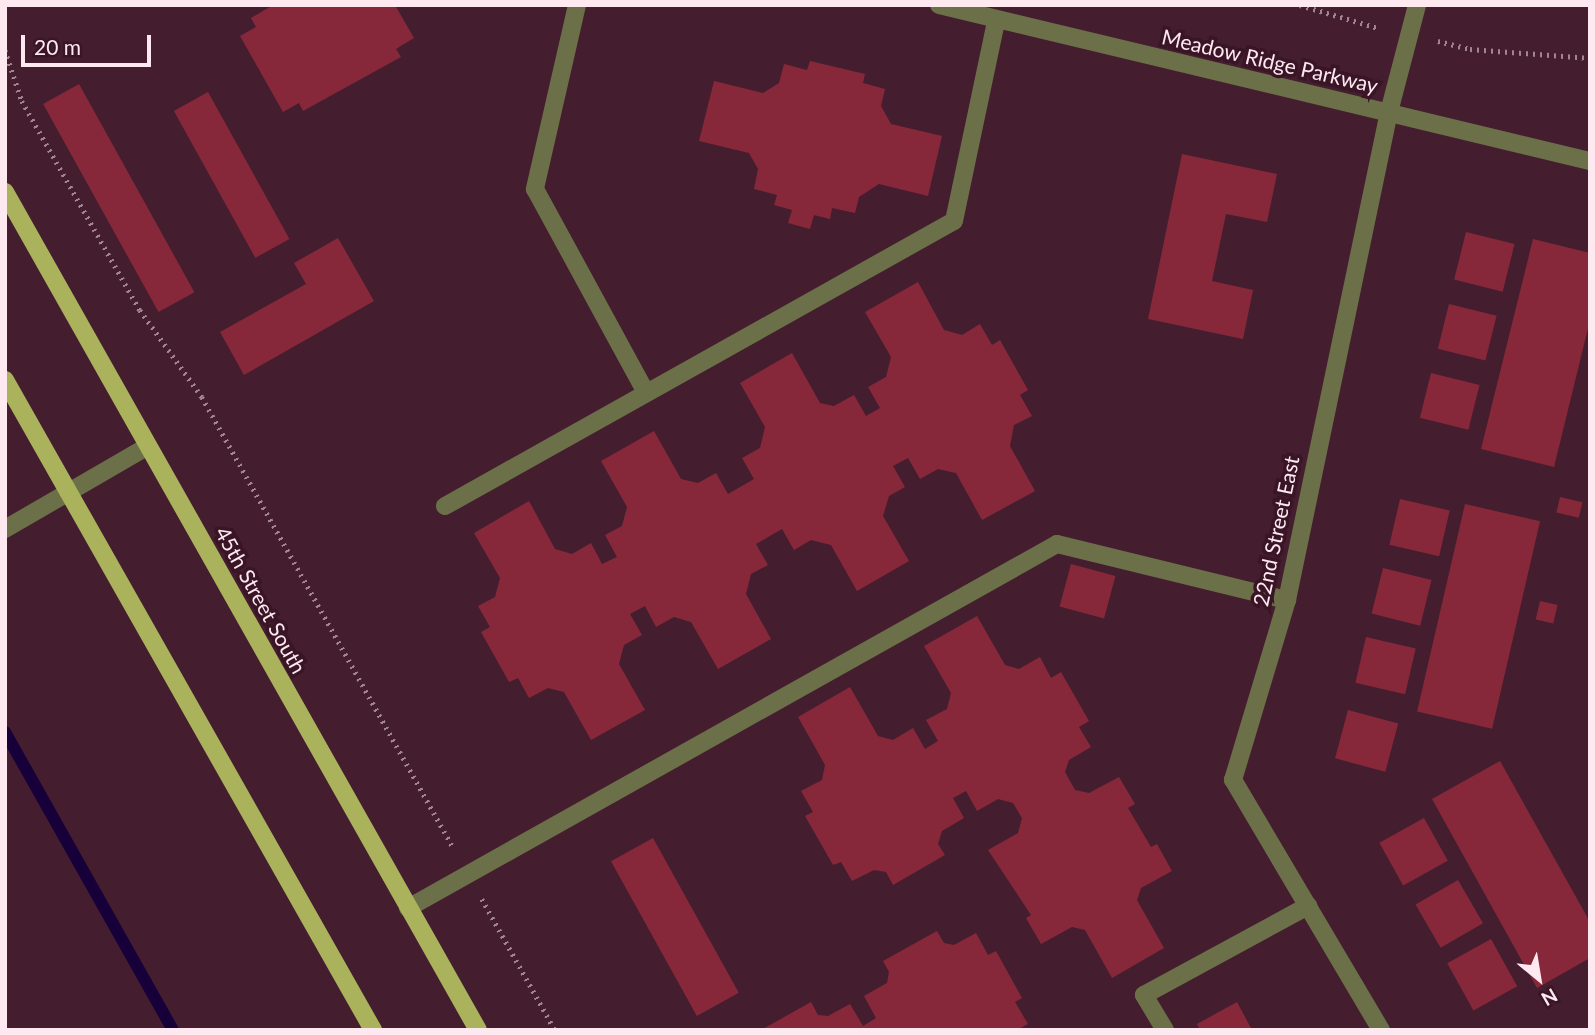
<!DOCTYPE html>
<html>
<head>
<meta charset="utf-8">
<style>
  body { margin:0 }
  #map { position:relative; width:1595px; height:1035px; overflow:hidden; background:#441e2f; font-family:Lato,sans-serif }
  div>[style] { position:absolute }
  [style*='--x'] { left:calc(var(--x)*1px); top:calc(var(--y)*1px); width:calc(var(--w)*1px); rotate:calc(var(--a)*1deg) }
  .stream>* { height:12px; margin:-6px; padding:0 6px; transform-origin:6px; border-radius:6px; background:#170039 }
  .building>* { inset:0; background:#87283a; transform-origin:0 0 }
  .path>* { height:4.5px; margin-top:-2.25px; transform-origin:0; background:repeating-linear-gradient(90deg,#a28591 0 2px,transparent 0 7px) }
  .minor>* { height:18px; margin:-9px; padding:0 9px; transform-origin:9px; border-radius:9px; background:#6b7048 }
  .major>* { height:18px; margin:-9px; padding:0 9px; transform-origin:9px; border-radius:9px; background:#aab25c }
  span { translate:-50% -50%; white-space:nowrap; text-align:center; line-height:1.15; -webkit-text-stroke:7px #391525; paint-order:stroke }
  .street-label { font-size:21px; color:#fee9f1 }
  .frame { position:absolute; inset:0; border:7px solid #fee9f1; pointer-events:none }
  .north { position:absolute; left:1504px; top:944px; width:70px; height:70px; -webkit-text-stroke:5px #391525; paint-order:stroke; rotate:150deg; font-size:19px; font-weight:700; line-height:28px; text-align:center; color:#fee9f1 }
  .north::after { content:''; display:block; margin:auto; width:24px; height:32px; background:#fee9f1; clip-path:polygon(50% 0,100% 100%,50% 72%,0 100%) }
  .scale { position:absolute; left:21px; top:35px; width:130px; height:32px; box-sizing:border-box; border:4px solid #fee9f1; border-top:0; padding-left:9px; font-size:21px; line-height:24px; white-space:nowrap; color:#fee9f1; -webkit-text-stroke:5px #391525; paint-order:stroke }
</style>
</head>
<body>
<div id="map">
  <div class="stream">
    <i style="--x:5;--y:732;--w:342;--a:60.6"></i>
  </div>
  <div class="building">
    <i style="clip-path:polygon(273px 5px,395px 5px,414px 38px,396px 49px,401px 57px,303px 111px,299px 103px,283px 112px,240px 36px,256px 27px,251px 18px)"></i>
    <i style="clip-path:polygon(810px 61px,865px 74px,863px 83px,885px 89px,881px 106px,891px 124px,942px 136px,928px 196px,879px 184px,859px 197px,855px 213px,832px 208px,830px 219px,814px 215px,810px 229px,788px 223px,792px 210px,774px 205px,777px 195px,754px 189px,758px 169px,749px 153px,699px 141px,714px 81px,763px 93px,779px 83px,784px 64px,807px 70px)"></i>
    <i style="left:79px;top:84px;width:238px;height:41px;rotate:61deg"></i>
    <i style="left:208px;top:92px;width:168px;height:39px;rotate:61deg"></i>
    <i style="clip-path:polygon(1182px 154px,1277px 174px,1267px 222px,1226px 214px,1212px 281px,1253px 290px,1243px 339px,1148px 319px)"></i>
    <i style="left:1466px;top:232px;width:50px;height:49px;rotate:14deg"></i>
    <i style="clip-path:polygon(338px 238px,374px 301px,244px 375px,220px 332px,306px 284px,294px 263px)"></i>
    <i style="clip-path:polygon(1533px 239px,1590px 253px,1590px 320px,1554px 467px,1481px 449px)"></i>
    <i style="clip-path:polygon(918px 282px,944px 330px,962px 335px,980px 324px,992px 345px,1000px 340px,1028px 390px,1020px 395px,1032px 416px,1014px 425px,1010px 446px,1035px 491px,982px 520px,956px 473px,938px 469px,920px 479px,908px 458px,893px 466px,905px 487px,889px 496px,883px 516px,909px 561px,857px 591px,831px 545px,811px 540px,794px 550px,782px 529px,756px 544px,768px 565px,751px 574px,746px 594px,771px 639px,718px 669px,691px 622px,674px 617px,656px 627px,645px 606px,630px 614px,642px 635px,624px 645px,619px 664px,645px 710px,591px 740px,564px 692px,548px 688px,529px 698px,518px 678px,509px 682px,481px 632px,490px 627px,478px 606px,495px 597px,500px 578px,474px 533px,529px 501px,555px 549px,572px 554px,591px 543px,602px 564px,617px 557px,605px 535px,622px 526px,627px 507px,601px 461px,654px 431px,681px 479px,698px 483px,716px 473px,728px 494px,754px 479px,742px 458px,760px 448px,765px 427px,740px 383px,792px 353px,820px 403px,834px 406px,854px 395px,866px 416px,880px 408px,868px 387px,886px 377px,891px 357px,865px 312px)"></i>
    <i style="left:1449px;top:304px;width:49px;height:46px;rotate:14deg"></i>
    <i style="left:1431px;top:373px;width:50px;height:46px;rotate:14deg"></i>
    <i style="left:1560px;top:497px;width:23px;height:16px;rotate:13deg"></i>
    <i style="left:1400px;top:499px;width:51px;height:47px;rotate:13deg"></i>
    <i style="left:1465px;top:504px;width:77px;height:213px;rotate:13deg"></i>
    <i style="left:1071px;top:564px;width:46px;height:44px;rotate:15deg"></i>
    <i style="left:1383px;top:568px;width:50px;height:47px;rotate:14deg"></i>
    <i style="left:1540px;top:601px;width:18px;height:19px;rotate:13deg"></i>
    <i style="clip-path:polygon(977px 616px,1005px 665px,1019px 669px,1040px 657px,1051px 678px,1061px 672px,1089px 721px,1079px 727px,1091px 747px,1069px 760px,1065px 772px,1075px 790px,1089px 793px,1119px 777px,1135px 804px,1128px 808px,1151px 847px,1157px 844px,1172px 871px,1141px 888px,1137px 900px,1164px 948px,1112px 978px,1085px 930px,1072px 927px,1041px 944px,1026px 918px,1031px 915px,988px 850px,1018px 833px,1022px 818px,1013px 803px,998px 799px,977px 811px,966px 791px,953px 798px,964px 818px,942px 831px,938px 844px,945px 855px,893px 885px,886px 872px,874px 870px,852px 881px,841px 862px,833px 865px,805px 816px,813px 812px,801px 791px,822px 780px,825px 765px,798px 717px,850px 687px,878px 736px,893px 740px,913px 728px,925px 749px,938px 741px,926px 720px,947px 709px,951px 693px,924px 646px)"></i>
    <i style="left:1366px;top:637px;width:51px;height:47px;rotate:13deg"></i>
    <i style="left:1348px;top:710px;width:52px;height:50px;rotate:15deg"></i>
    <i style="clip-path:polygon(1500px 761px,1590px 922px,1590px 958px,1537px 988px,1432px 799px)"></i>
    <i style="left:1424px;top:818px;width:49px;height:51px;rotate:61deg"></i>
    <i style="left:653px;top:838px;width:177px;height:48px;rotate:61deg"></i>
    <i style="left:1458px;top:880px;width:50px;height:49px;rotate:60deg"></i>
    <i style="clip-path:polygon(937px 931px,944px 943px,954px 945px,976px 933px,988px 955px,996px 951px,1022px 998px,1015px 1002px,1028px 1024px,1017px 1030px,761px 1030px,811px 1002px,818px 1015px,828px 1016px,850px 1004px,863px 1026px,876px 1018px,864px 996px,887px 983px,889px 972px,883px 961px)"></i>
    <i style="left:1491px;top:939px;width:54px;height:50px;rotate:61deg"></i>
    <i style="clip-path:polygon(1237px 1002px,1252px 1030px,1200px 1030px,1197px 1024px)"></i>
  </div>
  <div class="path">
    <i style="--x:1300;--y:5;--w:81;--a:16.4"></i>
    <i style="--x:1438;--y:41;--w:33;--a:14"></i>
    <i style="--x:1470;--y:49;--w:120;--a:4.3"></i>
    <i style="--x:5;--y:50;--w:54;--a:71.6"></i>
    <i style="--x:22;--y:101;--w:240;--a:60.6"></i>
    <i style="--x:140;--y:310;--w:107;--a:54.5"></i>
    <i style="--x:202;--y:397;--w:518;--a:60.86"></i>
    <i style="--x:482;--y:899;--w:150;--a:60.9"></i>
  </div>
  <div class="minor">
    <i style="--x:577;--y:5;--w:189;--a:102.9"></i>
    <i style="--x:535;--y:189;--w:232;--a:61.4"></i>
    <i style="--x:939;--y:5;--w:669;--a:13.48"></i>
    <i style="--x:445;--y:506;--w:583;--a:-29.25"></i>
    <i style="--x:954;--y:221;--w:204;--a:-78.1"></i>
    <i style="--x:5;--y:529;--w:165;--a:-30.1"></i>
    <i style="--x:408;--y:908;--w:744;--a:-29.29"></i>
    <i style="--x:1057;--y:544;--w:237;--a:13.7"></i>
    <i style="--x:1165;--y:1030;--w:41;--a:-121"></i>
    <i style="--x:1144;--y:995;--w:187;--a:-28.5"></i>
    <i style="--x:1381;--y:1030;--w:291;--a:-120.6"></i>
    <i style="--x:1233;--y:780;--w:188;--a:-73.3"></i>
    <i style="--x:1287;--y:600;--w:499;--a:-78.2"></i>
    <i style="--x:1389;--y:112;--w:111;--a:-75.3"></i>
  </div>
  <div class="major">
    <i style="--x:5;--y:192;--w:962;--a:60.56"></i>
    <i style="--x:5;--y:380;--w:747;--a:60.48"></i>
  </div>
  <div class="street-label">
    <span style="left:1270px;top:61px;rotate:13deg">Meadow Ridge Parkway</span>
    <span style="left:1276px;top:531px;rotate:-78deg">22nd Street East</span>
    <span style="left:261px;top:600px;rotate:61deg">45th Street South</span>
  </div>
  <div class="frame"></div>
  <div class="north">N</div>
  <div class="scale">20 m</div>
</div>
</body>
</html>
